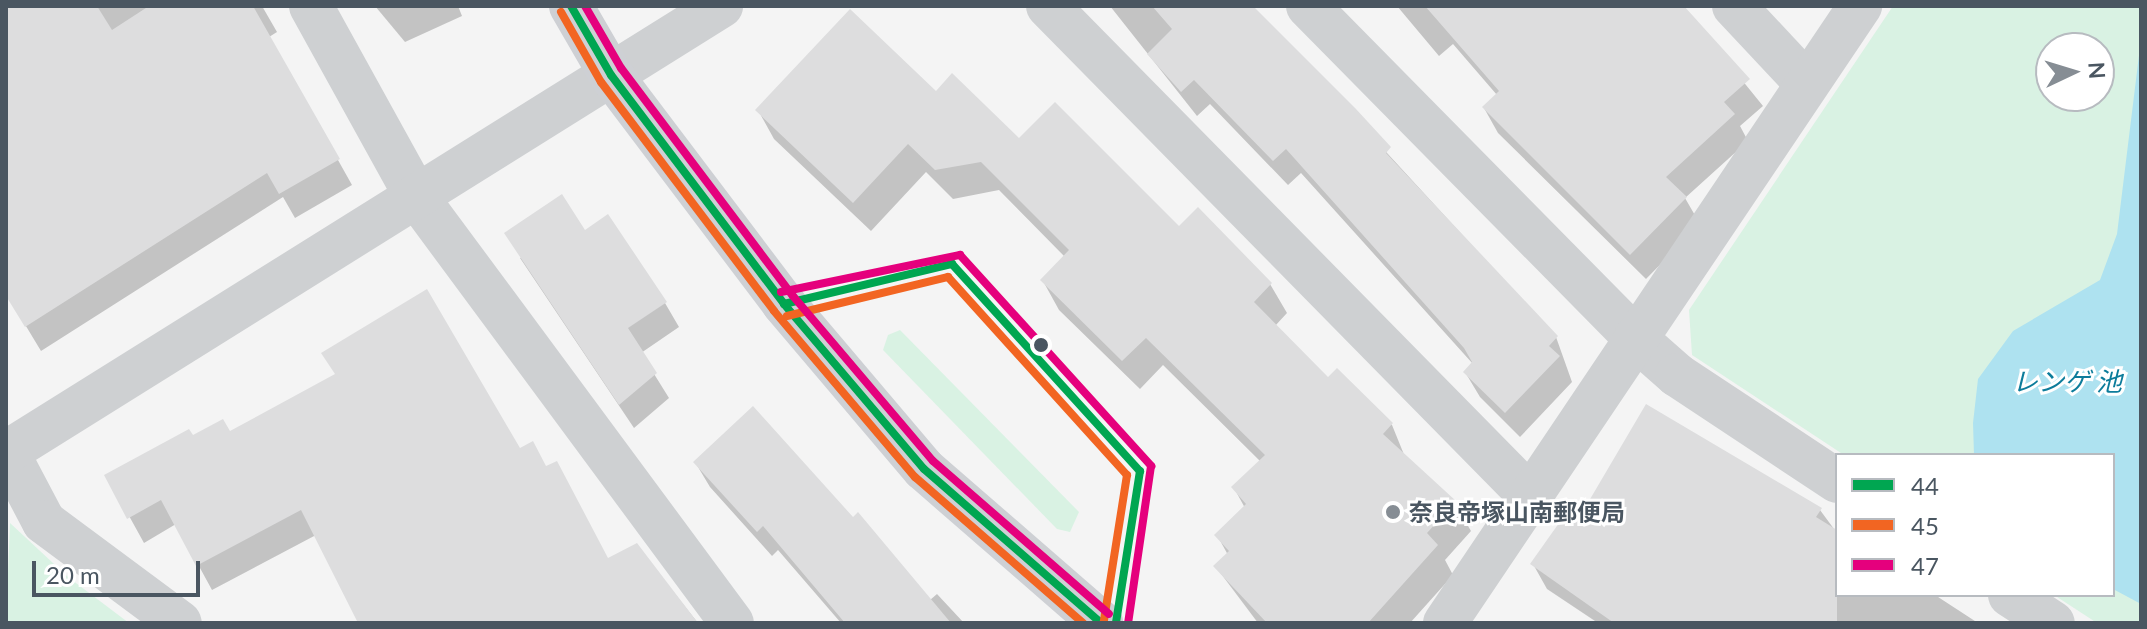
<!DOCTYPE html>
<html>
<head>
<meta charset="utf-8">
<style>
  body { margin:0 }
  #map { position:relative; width:2147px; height:629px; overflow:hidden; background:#f4f4f4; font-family:Lato,"Noto Sans JP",sans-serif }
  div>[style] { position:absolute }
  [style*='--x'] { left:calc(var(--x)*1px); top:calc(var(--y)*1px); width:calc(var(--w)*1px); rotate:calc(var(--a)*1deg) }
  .green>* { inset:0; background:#d9f2e3 }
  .water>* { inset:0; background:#aee2f0 }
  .shadow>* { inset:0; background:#0003 }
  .building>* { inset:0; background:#ddddde }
  .street>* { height:44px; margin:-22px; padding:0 22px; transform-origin:22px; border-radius:22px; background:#ced0d2 }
  .secondary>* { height:44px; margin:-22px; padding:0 22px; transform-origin:22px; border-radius:22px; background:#ced0d4 }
  .bus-1>* { height:8px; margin:-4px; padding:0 4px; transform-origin:4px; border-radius:4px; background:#00a651 }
  .bus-2>* { height:8px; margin:-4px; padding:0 4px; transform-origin:4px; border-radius:4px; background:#f26522 }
  .bus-3>* { height:8px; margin:-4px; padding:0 4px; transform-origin:4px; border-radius:4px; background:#e5007d }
  .dots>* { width:22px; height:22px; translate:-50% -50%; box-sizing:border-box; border:4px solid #fff; border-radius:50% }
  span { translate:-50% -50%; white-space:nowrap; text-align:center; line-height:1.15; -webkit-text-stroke:6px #fff; paint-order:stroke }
  .poi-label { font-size:24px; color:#4a5661; font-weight:700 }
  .left { translate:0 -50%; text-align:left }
  .water-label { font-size:26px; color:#0c7c9b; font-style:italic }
  .frame { position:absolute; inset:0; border:8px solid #4a5661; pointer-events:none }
  .legend { position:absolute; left:1835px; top:453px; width:280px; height:144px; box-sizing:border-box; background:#fff; border:2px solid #b7bbc0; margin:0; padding:10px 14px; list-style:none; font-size:24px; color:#4a5661 }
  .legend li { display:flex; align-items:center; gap:16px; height:40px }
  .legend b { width:40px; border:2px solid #b7bbc0 }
  .north { position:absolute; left:2035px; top:32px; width:80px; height:80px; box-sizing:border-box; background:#fff; border:2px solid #b7bbc0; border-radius:50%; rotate:86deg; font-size:22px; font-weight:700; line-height:32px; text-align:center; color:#4a5661 }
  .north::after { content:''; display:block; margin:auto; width:28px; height:36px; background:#868d94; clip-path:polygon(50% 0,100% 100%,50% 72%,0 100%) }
  .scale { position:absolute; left:32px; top:561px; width:168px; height:36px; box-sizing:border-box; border:4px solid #4a5661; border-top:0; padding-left:10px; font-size:24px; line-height:28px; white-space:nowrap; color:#4a5661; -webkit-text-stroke:6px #fff; paint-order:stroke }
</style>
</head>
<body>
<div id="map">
  <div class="green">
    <i style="clip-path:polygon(evenodd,1893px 6px,2141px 6px,2141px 623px,2097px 623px,2054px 595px,2113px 595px,2113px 455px,1844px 455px,1692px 355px,1689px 310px,1893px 6px,2051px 48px,2099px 48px,2099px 96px,2051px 96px,2051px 48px)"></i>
    <i style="clip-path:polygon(900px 330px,1079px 512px,1070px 532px,1057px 529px,883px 350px,888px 335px)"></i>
    <i style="clip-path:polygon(10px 523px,68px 577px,129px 623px,6px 623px)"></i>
  </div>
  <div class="water">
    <i style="clip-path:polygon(2141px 39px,2141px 604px,2113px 589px,2113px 455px,1974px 455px,1973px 423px,1978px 379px,2013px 331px,2100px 280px,2117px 234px)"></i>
  </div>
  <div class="shadow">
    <i style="clip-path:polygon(6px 6px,262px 6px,277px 32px,269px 37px,352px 185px,295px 218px,283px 197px,41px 351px,6px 293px)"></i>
    <i style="clip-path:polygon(375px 6px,458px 6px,462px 16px,405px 42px)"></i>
    <i style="clip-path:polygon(1110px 6px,1252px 6px,1556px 337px,1572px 382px,1520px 437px,1480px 397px,1465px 372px,1473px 364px,1301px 173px,1288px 185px,1210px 104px,1197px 116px)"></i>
    <i style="clip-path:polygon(1397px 6px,1682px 6px,1763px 106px,1740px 126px,1748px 141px,1685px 198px,1700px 224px,1646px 279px,1498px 133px,1484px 108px,1497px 95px,1453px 44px,1439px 56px)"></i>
    <i style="clip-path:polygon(936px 94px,1270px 284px,1287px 313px,1275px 326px,1328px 379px,1337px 371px,1392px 425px,1405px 457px,1454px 502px,1471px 531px,1445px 560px,1453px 575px,1410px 623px,1258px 623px,1216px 567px,1228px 555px,1217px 535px,1245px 508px,1234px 488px,1261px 462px,1163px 365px,1140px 389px,1059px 310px,1043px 281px,1065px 257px,999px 190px,953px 199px,926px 172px,871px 231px,774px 139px,758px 110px)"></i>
    <i style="clip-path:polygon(584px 232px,665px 303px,679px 327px,641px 353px,669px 398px,634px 428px,520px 258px)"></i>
    <i style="clip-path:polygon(1647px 407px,1820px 510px,1837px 533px,1837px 595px,1935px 595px,1978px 623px,1598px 623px,1547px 589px,1533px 564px,1587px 509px)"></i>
    <i style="clip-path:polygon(230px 434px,519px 451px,547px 468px,608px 560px,636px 545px,698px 623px,361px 623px,316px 535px,212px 590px,176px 524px,144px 543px,107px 476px,192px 438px)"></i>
    <i style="clip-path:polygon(695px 462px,930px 600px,937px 594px,964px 623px,841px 623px,778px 550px,772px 556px,710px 487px)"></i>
  </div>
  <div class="building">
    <i style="clip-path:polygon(6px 6px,97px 6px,112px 30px,149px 6px,253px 6px,340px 159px,279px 194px,267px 173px,25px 327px,6px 296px)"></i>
    <i style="clip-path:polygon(1152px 6px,1253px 6px,1356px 109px,1391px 147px,1386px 153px,1558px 336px,1549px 346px,1560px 356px,1505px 413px,1463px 372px,1472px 362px,1464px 348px,1286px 149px,1273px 161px,1194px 80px,1181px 92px,1147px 54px,1172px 29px)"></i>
    <i style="clip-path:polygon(1425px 6px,1684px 6px,1750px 79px,1724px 102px,1735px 114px,1666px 177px,1687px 197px,1630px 255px,1482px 107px,1499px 91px)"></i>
    <i style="clip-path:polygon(850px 9px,936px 91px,952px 73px,1019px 138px,1055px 102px,1179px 226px,1198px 207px,1272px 283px,1254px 302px,1328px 377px,1337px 368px,1393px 423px,1383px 434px,1456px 501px,1427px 533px,1438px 545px,1368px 623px,1267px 623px,1213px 566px,1229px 551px,1214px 535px,1246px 504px,1231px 487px,1265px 455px,1146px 338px,1122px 361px,1040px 280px,1069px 250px,981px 162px,935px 170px,908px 144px,853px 203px,755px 110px)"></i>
    <i style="clip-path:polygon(562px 194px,585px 230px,608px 214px,667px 302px,628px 328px,657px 373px,619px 405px,504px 233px)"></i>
    <i style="clip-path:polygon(427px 289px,520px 448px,533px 441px,546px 466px,557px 461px,608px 558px,637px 543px,698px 623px,358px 623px,301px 510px,196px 566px,161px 500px,127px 519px,104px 475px,189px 429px,193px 435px,223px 419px,230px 431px,335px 374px,321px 353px)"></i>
    <i style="clip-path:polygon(1646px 404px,1822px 508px,1816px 517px,1837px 530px,1837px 623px,1614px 623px,1530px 564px,1576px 499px,1586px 506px)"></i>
    <i style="clip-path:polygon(753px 406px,853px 517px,858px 512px,951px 623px,845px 623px,763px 526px,757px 532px,693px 462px)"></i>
  </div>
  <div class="street">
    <i style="--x:311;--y:6;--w:217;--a:61.1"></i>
    <i style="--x:416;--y:196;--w:531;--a:53.5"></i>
    <i style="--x:1048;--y:6;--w:686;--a:45.47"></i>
    <i style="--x:1308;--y:6;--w:466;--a:45.4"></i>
    <i style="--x:1635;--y:338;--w:56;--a:41.4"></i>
    <i style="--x:1677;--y:375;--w:192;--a:33.5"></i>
    <i style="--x:1734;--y:6;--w:105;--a:46.9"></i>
    <i style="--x:6;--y:450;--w:81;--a:62.2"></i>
    <i style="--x:44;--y:522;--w:169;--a:36.6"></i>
    <i style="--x:7;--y:452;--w:842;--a:-31.99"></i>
    <i style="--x:2010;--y:595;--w:51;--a:33.1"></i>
    <i style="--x:1445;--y:623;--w:744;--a:-56.07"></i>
  </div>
  <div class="secondary">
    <i style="--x:571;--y:6;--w:80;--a:59.9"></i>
    <i style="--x:611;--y:75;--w:287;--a:52.9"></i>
    <i style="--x:784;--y:304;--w:216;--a:49.7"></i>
    <i style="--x:924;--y:469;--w:235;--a:41"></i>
  </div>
  <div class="bus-1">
    <i style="--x:571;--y:6;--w:80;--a:59.9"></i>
    <i style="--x:611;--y:75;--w:287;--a:52.9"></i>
    <i style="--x:784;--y:304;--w:216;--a:49.7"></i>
    <i style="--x:924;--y:469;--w:235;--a:41"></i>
    <i style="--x:784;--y:304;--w:173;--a:-13.4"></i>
    <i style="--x:952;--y:264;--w:280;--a:47.8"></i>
    <i style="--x:1140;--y:471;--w:154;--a:99"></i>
  </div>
  <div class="bus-2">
    <i style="--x:561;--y:12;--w:81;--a:60.3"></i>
    <i style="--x:601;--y:82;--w:287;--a:52.9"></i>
    <i style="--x:774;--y:311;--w:218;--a:49.7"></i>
    <i style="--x:915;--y:477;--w:223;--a:41"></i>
    <i style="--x:787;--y:316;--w:166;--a:-13.6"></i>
    <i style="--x:948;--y:277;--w:267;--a:47.9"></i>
    <i style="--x:1127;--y:475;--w:148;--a:99"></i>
  </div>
  <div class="bus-3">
    <i style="--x:585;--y:6;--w:72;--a:59.9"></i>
    <i style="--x:621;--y:68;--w:286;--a:53"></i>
    <i style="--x:793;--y:296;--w:216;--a:49.7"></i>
    <i style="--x:933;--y:461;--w:233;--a:41"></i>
    <i style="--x:781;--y:292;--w:183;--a:-11.7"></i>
    <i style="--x:960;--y:255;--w:285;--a:47.8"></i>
    <i style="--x:1151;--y:466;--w:159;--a:98.3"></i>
  </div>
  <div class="dots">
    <i style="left:1041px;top:345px;background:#4a5661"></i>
    <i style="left:1393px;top:512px;background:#868d94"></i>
  </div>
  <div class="poi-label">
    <span class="left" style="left:1409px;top:512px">奈良帝塚山南郵便局</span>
  </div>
  <div class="water-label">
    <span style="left:2067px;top:382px">レンゲ 池</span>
  </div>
  <div class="frame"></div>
  <ul class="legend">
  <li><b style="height:10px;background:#00a651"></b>44</li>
  <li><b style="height:10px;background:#f26522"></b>45</li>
  <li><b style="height:10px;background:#e5007d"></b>47</li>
  </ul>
  <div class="north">N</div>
  <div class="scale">20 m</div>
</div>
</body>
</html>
